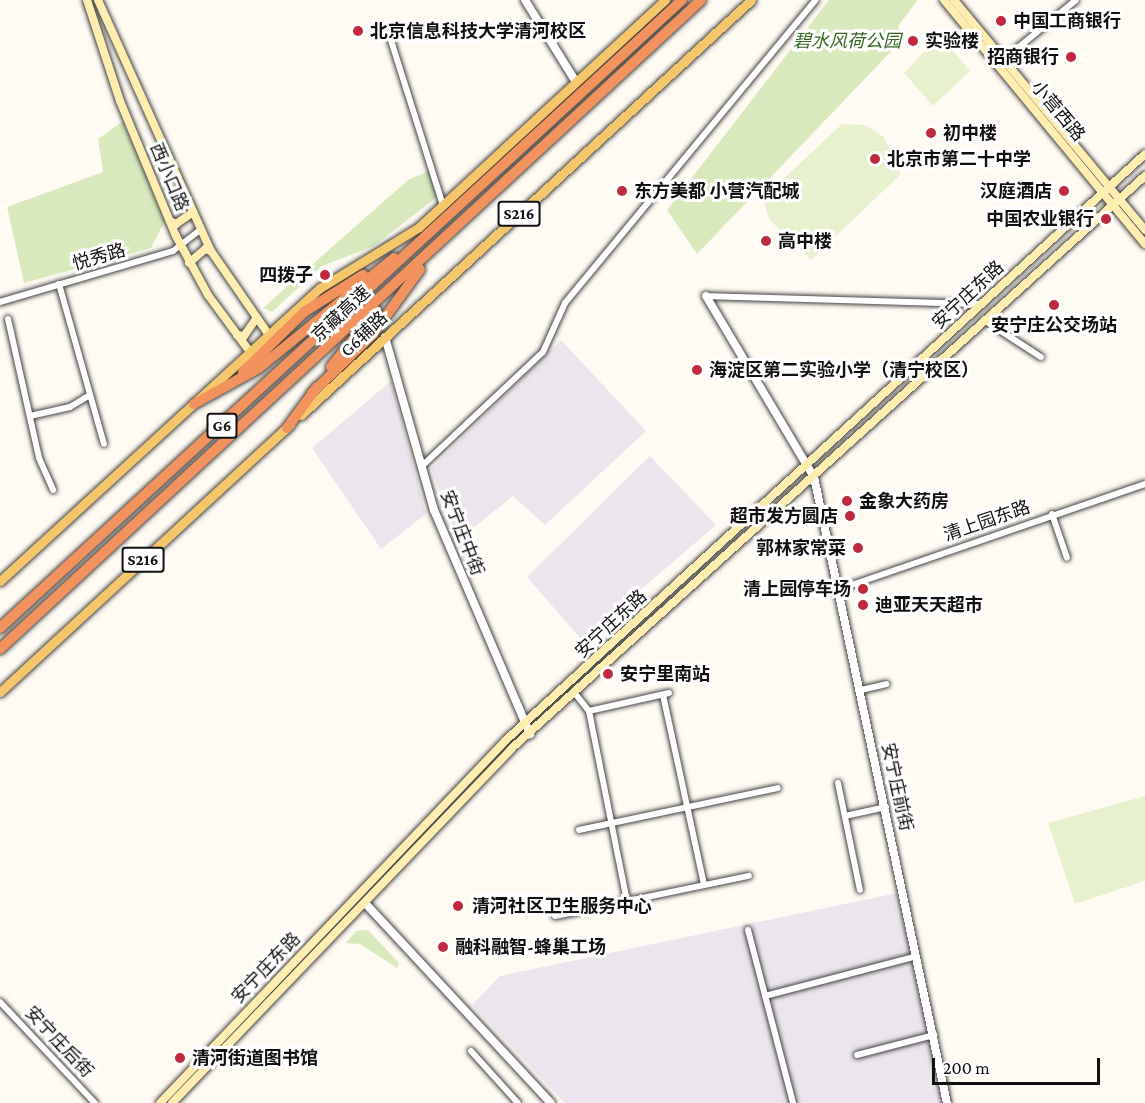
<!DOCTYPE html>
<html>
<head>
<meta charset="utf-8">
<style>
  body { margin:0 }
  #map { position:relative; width:1145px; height:1103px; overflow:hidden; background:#fffbf3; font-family:"Crimson Pro","Noto Sans SC",serif }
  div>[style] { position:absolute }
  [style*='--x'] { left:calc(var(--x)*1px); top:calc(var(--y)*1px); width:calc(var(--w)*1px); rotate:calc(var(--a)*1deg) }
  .industrial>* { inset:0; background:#ece5ee }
  .green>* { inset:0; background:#d8e9bc }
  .pitch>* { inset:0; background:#e8f1ce }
  .roads { filter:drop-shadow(0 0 2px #434343) drop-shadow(0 0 2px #434343) }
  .minor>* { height:6px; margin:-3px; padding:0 3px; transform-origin:3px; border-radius:3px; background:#fff }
  .tertiary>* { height:8px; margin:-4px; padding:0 4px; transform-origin:4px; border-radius:4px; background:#fff }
  .secondary>* { height:8px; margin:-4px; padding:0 4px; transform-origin:4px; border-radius:4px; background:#fdedaf }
  .primary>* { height:9px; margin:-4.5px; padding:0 4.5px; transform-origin:4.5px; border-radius:4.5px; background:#f6c66b }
  .motorway>* { height:10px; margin:-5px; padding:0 5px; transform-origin:5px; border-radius:5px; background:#f2935e }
  .dots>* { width:16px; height:16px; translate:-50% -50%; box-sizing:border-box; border:3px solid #fff; border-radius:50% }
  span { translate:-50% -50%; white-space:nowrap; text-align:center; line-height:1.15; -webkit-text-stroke:6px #fff; paint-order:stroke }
  .shield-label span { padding:2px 4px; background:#fff; border:2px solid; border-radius:4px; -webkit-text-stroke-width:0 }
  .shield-label { font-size:16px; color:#101010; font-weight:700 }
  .poi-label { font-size:18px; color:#101010; font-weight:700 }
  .left { translate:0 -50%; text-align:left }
  .right { translate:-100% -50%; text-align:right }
  .park-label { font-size:18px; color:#366720; font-style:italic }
  .street-label { font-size:18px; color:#101010 }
  .scale { position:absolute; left:932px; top:1058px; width:168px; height:27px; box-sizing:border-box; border:3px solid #101010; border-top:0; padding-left:8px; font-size:18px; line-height:21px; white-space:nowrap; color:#101010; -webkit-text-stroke:4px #fff; paint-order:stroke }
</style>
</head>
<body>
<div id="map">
  <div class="industrial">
    <i style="clip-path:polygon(561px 340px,646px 431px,545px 525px,513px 496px,458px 540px,431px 469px)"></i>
    <i style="clip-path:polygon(391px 381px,426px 514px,381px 549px,312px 448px)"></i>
    <i style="clip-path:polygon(650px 456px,716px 525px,582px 640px,527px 577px)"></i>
    <i style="clip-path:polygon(897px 893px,942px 1103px,565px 1103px,472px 1005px,500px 976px)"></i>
  </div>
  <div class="green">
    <i style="clip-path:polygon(829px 0,918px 0,898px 26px,903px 39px,697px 254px,667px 210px)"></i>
    <i style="clip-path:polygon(123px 121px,165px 221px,151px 248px,24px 283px,7px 207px,103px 172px,98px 139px)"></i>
    <i style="clip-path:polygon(429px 171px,437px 197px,374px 246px,322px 266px,272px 312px,263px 308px,408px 180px)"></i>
    <i style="clip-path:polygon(368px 930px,399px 963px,397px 968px,360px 944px,346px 943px,356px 931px)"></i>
  </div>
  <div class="pitch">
    <i style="clip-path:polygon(940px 35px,970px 71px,933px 106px,904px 73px)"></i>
    <i style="clip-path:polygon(842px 124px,865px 125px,884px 137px,901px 174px,811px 260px,804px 254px,810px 247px,797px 248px,769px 219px,763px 198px)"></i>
    <i style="clip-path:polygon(1145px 796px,1145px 881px,1075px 904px,1048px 823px)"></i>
  </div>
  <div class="roads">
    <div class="minor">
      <i style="--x:389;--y:34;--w:179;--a:72.5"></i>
      <i style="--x:1003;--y:60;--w:94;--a:-39.4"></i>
      <i style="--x:59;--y:284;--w:166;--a:74.3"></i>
      <i style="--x:706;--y:296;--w:276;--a:1.7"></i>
      <i style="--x:0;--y:302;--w:180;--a:-16.4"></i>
      <i style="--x:173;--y:251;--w:34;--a:-38"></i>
      <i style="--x:8;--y:319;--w:142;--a:77.4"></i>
      <i style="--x:39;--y:458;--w:35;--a:66"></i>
      <i style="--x:984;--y:320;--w:68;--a:33"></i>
      <i style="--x:30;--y:416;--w:41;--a:-12.7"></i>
      <i style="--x:70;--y:407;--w:23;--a:-31"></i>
      <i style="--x:422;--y:466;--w:166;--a:-43.3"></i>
      <i style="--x:543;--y:352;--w:54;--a:-65.8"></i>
      <i style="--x:565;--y:303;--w:393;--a:-50.4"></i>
      <i style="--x:1052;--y:514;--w:46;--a:71.2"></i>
      <i style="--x:840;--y:589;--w:323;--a:-19"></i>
      <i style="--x:861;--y:690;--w:26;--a:-13"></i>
      <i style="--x:574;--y:692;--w:24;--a:52"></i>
      <i style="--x:589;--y:711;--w:194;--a:78.7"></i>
      <i style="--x:663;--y:695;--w:193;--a:77.8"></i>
      <i style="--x:589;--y:711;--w:82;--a:-12.7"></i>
      <i style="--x:838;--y:783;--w:109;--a:78.4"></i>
      <i style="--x:845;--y:816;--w:42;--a:-12.4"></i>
      <i style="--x:579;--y:830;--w:203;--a:-11.9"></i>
      <i style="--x:555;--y:916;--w:198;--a:-11.7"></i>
      <i style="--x:748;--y:930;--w:179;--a:75.4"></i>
      <i style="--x:765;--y:996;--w:157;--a:-14.7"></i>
      <i style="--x:0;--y:1002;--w:139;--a:46.8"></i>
      <i style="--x:471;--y:1051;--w:70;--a:47.9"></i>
      <i style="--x:857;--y:1055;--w:80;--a:-14.6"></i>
    </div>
    <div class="tertiary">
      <i style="--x:525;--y:0;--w:97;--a:58.1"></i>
      <i style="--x:706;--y:296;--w:211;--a:59.2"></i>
      <i style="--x:814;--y:477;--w:640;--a:78.01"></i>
      <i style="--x:385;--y:337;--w:180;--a:74.2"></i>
      <i style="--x:434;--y:510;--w:244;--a:66.8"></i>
      <i style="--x:365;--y:903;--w:273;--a:47.1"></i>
    </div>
    <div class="secondary">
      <i style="--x:87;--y:0;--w:106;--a:71.9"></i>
      <i style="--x:120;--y:101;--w:146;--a:67.5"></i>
      <i style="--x:176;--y:236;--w:67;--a:61.5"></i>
      <i style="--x:208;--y:295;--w:71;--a:53.6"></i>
      <i style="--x:98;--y:0;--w:275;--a:65.8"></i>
      <i style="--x:211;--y:251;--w:102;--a:55.4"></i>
      <i style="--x:944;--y:0;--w:316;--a:50.5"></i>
      <i style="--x:954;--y:0;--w:299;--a:50.3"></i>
      <i style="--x:170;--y:221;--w:7;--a:27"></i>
      <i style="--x:176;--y:224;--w:21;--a:-35"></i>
      <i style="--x:189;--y:263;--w:21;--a:-41"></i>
      <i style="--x:205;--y:249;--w:6;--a:18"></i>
      <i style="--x:237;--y:335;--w:7;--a:8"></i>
      <i style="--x:244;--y:336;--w:21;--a:-55"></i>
      <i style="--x:160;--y:1103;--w:501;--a:-46.37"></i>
      <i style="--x:506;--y:740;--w:867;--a:-42.52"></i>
      <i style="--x:172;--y:1103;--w:490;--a:-46.2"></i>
      <i style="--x:511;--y:749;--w:855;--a:-42.11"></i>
    </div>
    <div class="primary">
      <i style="--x:301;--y:415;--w:612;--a:-42.68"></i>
      <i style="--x:0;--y:581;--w:434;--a:-42.5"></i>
      <i style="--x:320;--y:288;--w:116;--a:-31.6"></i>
      <i style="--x:419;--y:227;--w:335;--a:-42.7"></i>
      <i style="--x:0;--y:692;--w:395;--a:-42.7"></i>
    </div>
    <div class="motorway">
      <i style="--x:331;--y:367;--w:72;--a:-51.2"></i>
      <i style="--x:243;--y:372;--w:86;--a:-44.5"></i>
      <i style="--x:304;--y:312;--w:70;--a:-32.1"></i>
      <i style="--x:312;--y:393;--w:85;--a:-44"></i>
      <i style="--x:373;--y:334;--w:80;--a:-54.1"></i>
      <i style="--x:194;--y:404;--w:74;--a:-29"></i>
      <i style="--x:259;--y:368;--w:174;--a:-39.2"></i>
      <i style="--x:287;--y:428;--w:51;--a:-53.8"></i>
      <i style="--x:0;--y:628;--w:927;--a:-42.64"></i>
      <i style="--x:0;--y:649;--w:955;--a:-42.79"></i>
    </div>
  </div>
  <div class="dots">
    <i style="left:1001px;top:21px;background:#bf293f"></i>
    <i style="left:358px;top:31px;background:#bf293f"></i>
    <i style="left:913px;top:41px;background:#bf293f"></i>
    <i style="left:1071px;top:57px;background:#bf293f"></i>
    <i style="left:931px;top:133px;background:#bf293f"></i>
    <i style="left:875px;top:159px;background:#bf293f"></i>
    <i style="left:622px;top:191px;background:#bf293f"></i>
    <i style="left:1064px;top:191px;background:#bf293f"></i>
    <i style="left:1106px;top:219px;background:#bf293f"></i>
    <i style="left:766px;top:241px;background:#bf293f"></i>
    <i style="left:325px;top:275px;background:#bf293f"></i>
    <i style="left:1054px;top:305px;background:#bf293f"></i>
    <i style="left:697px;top:370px;background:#bf293f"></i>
    <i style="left:847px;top:501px;background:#bf293f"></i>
    <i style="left:850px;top:516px;background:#bf293f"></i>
    <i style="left:858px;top:548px;background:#bf293f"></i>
    <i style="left:863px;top:589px;background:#bf293f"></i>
    <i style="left:863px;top:605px;background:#bf293f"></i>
    <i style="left:608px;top:674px;background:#bf293f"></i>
    <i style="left:458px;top:906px;background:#bf293f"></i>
    <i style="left:443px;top:947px;background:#bf293f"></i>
    <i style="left:180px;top:1058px;background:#bf293f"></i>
  </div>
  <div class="shield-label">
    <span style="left:519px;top:214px">S216</span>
    <span style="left:222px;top:426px">G6</span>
    <span style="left:143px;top:560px">S216</span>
  </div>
  <div class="poi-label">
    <span class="left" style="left:1013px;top:21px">中国工商银行</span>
    <span class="left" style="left:370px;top:31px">北京信息科技大学清河校区</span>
    <span class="left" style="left:925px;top:41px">实验楼</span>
    <span class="right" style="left:1059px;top:57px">招商银行</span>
    <span class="left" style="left:943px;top:133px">初中楼</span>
    <span class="left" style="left:887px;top:159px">北京市第二十中学</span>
    <span class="left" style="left:634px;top:191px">东方美都 小营汽配城</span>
    <span class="right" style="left:1052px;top:191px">汉庭酒店</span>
    <span class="right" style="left:1094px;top:219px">中国农业银行</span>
    <span class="left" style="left:778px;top:241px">高中楼</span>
    <span class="right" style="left:313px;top:275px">四拨子</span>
    <span style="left:1054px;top:325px">安宁庄公交场站</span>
    <span class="left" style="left:709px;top:370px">海淀区第二实验小学（清宁校区）</span>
    <span class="left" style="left:859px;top:501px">金象大药房</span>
    <span class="right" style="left:838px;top:516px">超市发方圆店</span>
    <span class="right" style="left:846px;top:548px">郭林家常菜</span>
    <span class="right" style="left:851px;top:589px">清上园停车场</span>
    <span class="left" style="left:875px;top:605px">迪亚天天超市</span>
    <span class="left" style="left:620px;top:674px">安宁里南站</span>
    <span class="left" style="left:472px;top:906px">清河社区卫生服务中心</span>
    <span class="left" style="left:455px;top:947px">融科融智-蜂巢工场</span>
    <span class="left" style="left:192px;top:1058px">清河街道图书馆</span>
  </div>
  <div class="park-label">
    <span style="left:847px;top:41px">碧水风荷公园</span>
  </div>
  <div class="street-label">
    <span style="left:1058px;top:111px;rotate:50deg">小营西路</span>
    <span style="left:169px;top:177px;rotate:67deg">西小口路</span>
    <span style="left:99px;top:257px;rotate:-16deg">悦秀路</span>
    <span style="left:968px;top:295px;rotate:-43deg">安宁庄东路</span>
    <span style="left:341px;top:314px;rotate:-43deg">京藏高速</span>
    <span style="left:364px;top:334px;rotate:-43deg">G6辅路</span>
    <span style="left:987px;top:521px;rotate:-19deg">清上园东路</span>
    <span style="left:462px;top:533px;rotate:69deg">安宁庄中街</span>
    <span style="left:611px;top:624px;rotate:-43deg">安宁庄东路</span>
    <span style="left:897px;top:787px;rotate:78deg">安宁庄前街</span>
    <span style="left:266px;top:968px;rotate:-46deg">安宁庄东路</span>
    <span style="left:59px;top:1042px;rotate:47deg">安宁庄后街</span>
  </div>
  <div class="scale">200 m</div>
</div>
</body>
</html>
